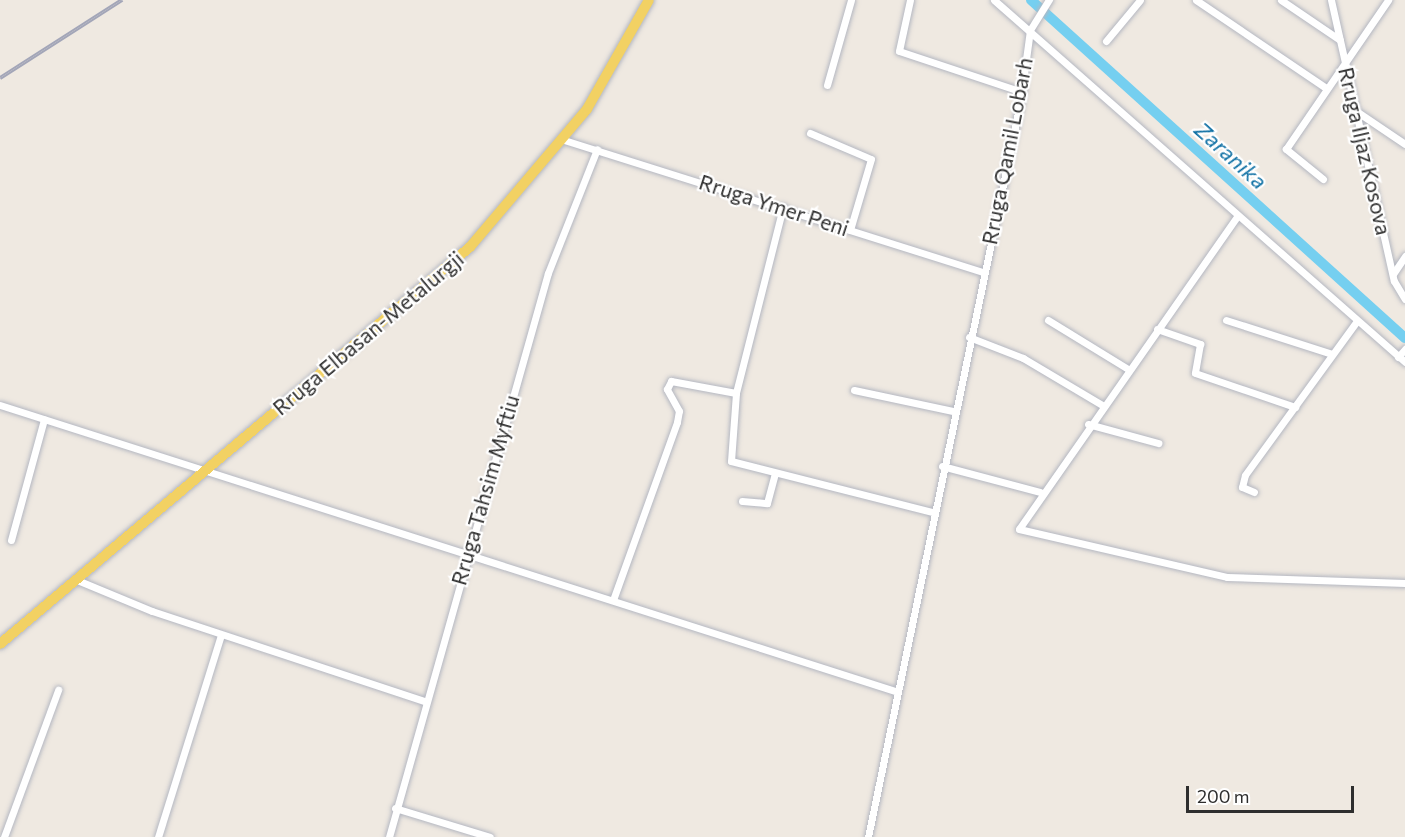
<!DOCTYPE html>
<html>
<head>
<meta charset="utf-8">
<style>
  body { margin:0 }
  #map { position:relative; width:1405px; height:837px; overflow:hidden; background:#efe9e1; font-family:Commissioner,sans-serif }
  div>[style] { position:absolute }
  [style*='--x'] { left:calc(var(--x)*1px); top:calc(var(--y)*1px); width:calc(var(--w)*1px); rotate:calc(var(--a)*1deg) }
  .river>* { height:10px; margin:-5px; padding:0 5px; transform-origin:5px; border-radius:5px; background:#75cff0 }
  .roads { filter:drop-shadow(0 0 2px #b4b7c1) drop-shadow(0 0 2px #b4b7c1) }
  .street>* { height:7px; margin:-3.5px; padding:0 3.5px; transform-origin:3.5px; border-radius:3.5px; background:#fff }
  .primary>* { height:10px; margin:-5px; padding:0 5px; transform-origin:5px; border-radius:5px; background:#f2d163 }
  .rail>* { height:4px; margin-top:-2px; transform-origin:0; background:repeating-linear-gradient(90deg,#fff 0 4.5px,#a3a6b8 0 9px); box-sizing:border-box; border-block:2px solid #a3a6b8 }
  span { translate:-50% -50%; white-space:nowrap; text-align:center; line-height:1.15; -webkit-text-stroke:4.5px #fff; paint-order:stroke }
  .street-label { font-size:21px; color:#2e2e2e }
  .water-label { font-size:22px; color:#0d6fa3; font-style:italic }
  .scale { position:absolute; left:1186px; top:786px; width:168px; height:27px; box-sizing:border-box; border:3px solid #2e2e2e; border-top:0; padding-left:8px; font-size:18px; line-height:21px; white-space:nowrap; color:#2e2e2e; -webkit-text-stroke:4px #fff; paint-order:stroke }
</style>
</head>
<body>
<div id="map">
  <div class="river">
    <i style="--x:1031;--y:0;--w:504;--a:42.11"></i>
  </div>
  <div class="roads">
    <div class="street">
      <i style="--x:910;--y:0;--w:52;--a:102.2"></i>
      <i style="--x:899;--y:51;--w:130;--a:18.4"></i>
      <i style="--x:994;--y:0;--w:548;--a:41.37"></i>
      <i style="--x:1196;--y:0;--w:157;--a:34.1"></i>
      <i style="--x:1281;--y:0;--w:71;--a:34.1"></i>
      <i style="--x:1331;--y:0;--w:288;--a:77.4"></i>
      <i style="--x:1394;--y:281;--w:21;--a:59"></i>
      <i style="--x:1106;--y:41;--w:53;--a:-50.3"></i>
      <i style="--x:827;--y:85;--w:88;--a:-74.2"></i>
      <i style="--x:1356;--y:111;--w:59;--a:34"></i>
      <i style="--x:810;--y:133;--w:66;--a:23.1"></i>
      <i style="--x:871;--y:159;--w:74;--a:106.5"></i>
      <i style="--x:564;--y:140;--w:439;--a:17.5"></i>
      <i style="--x:1323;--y:179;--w:48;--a:-141"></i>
      <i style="--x:1286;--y:149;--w:181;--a:-55.6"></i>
      <i style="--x:783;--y:207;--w:192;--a:104.2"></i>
      <i style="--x:736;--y:393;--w:68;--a:94.2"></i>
      <i style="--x:731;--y:461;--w:208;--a:14.2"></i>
      <i style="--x:1236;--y:218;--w:379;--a:124.9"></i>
      <i style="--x:1019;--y:529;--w:213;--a:13"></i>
      <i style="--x:1227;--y:577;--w:178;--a:1.9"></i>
      <i style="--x:1393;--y:274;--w:22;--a:-56"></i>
      <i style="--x:1048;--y:320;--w:94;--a:31.5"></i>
      <i style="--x:1226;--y:320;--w:111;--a:17.8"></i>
      <i style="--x:1157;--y:329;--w:46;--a:19.2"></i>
      <i style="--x:1200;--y:344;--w:29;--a:100"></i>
      <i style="--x:1195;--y:373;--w:106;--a:18.8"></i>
      <i style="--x:969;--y:337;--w:58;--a:21.3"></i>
      <i style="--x:1023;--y:358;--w:92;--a:30.7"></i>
      <i style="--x:1398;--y:357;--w:11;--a:-49"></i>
      <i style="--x:854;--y:390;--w:101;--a:12"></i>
      <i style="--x:0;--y:405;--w:940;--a:17.72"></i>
      <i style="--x:1088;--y:424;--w:73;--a:15.2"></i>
      <i style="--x:942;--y:466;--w:101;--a:14.9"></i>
      <i style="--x:1254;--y:492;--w:13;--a:-157"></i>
      <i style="--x:1242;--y:487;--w:12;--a:-76"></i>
      <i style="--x:1245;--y:475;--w:189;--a:-54"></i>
      <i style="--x:742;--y:501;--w:25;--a:5"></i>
      <i style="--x:767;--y:503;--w:30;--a:-75"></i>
      <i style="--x:11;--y:540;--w:125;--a:-74.7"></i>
      <i style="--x:77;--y:580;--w:81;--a:22.5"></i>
      <i style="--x:152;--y:611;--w:287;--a:18.3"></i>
      <i style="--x:613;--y:600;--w:189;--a:-70.2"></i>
      <i style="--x:677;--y:422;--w:11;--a:-80"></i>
      <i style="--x:679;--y:411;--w:25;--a:-119"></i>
      <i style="--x:667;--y:389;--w:9;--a:-63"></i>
      <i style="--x:671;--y:381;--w:66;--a:10.5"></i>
      <i style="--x:395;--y:808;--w:99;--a:17"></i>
      <i style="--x:4;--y:837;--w:157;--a:-69.8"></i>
      <i style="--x:158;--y:837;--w:212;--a:-72.7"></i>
      <i style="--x:389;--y:837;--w:586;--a:-74.26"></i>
      <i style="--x:548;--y:273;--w:133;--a:-68.4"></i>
      <i style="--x:868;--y:837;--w:750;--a:-78.3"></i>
      <i style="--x:1020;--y:103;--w:74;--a:-82.2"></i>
      <i style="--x:1030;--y:30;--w:36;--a:-58"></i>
    </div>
    <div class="primary">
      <i style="--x:0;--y:644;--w:615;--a:-40.19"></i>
      <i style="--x:470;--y:247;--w:181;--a:-49.7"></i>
      <i style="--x:587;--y:109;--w:125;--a:-60.4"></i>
    </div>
  </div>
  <div class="rail">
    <i style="--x:0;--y:78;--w:145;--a:-32.6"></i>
  </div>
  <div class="street-label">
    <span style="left:1007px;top:151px;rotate:-79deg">Rruga Qamil Lobarh</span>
    <span style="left:1365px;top:151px;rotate:77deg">Rruga Iljaz Kosova</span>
    <span style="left:774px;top:205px;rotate:18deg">Rruga Ymer Peni</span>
    <span style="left:368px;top:333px;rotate:-40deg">Rruga Elbasan-Metalurgji</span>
    <span style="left:485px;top:490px;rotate:-74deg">Rruga Tahsim Myftiu</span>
  </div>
  <div class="water-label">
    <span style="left:1231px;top:155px;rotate:42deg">Zaranika</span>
  </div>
  <div class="scale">200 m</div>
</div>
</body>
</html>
